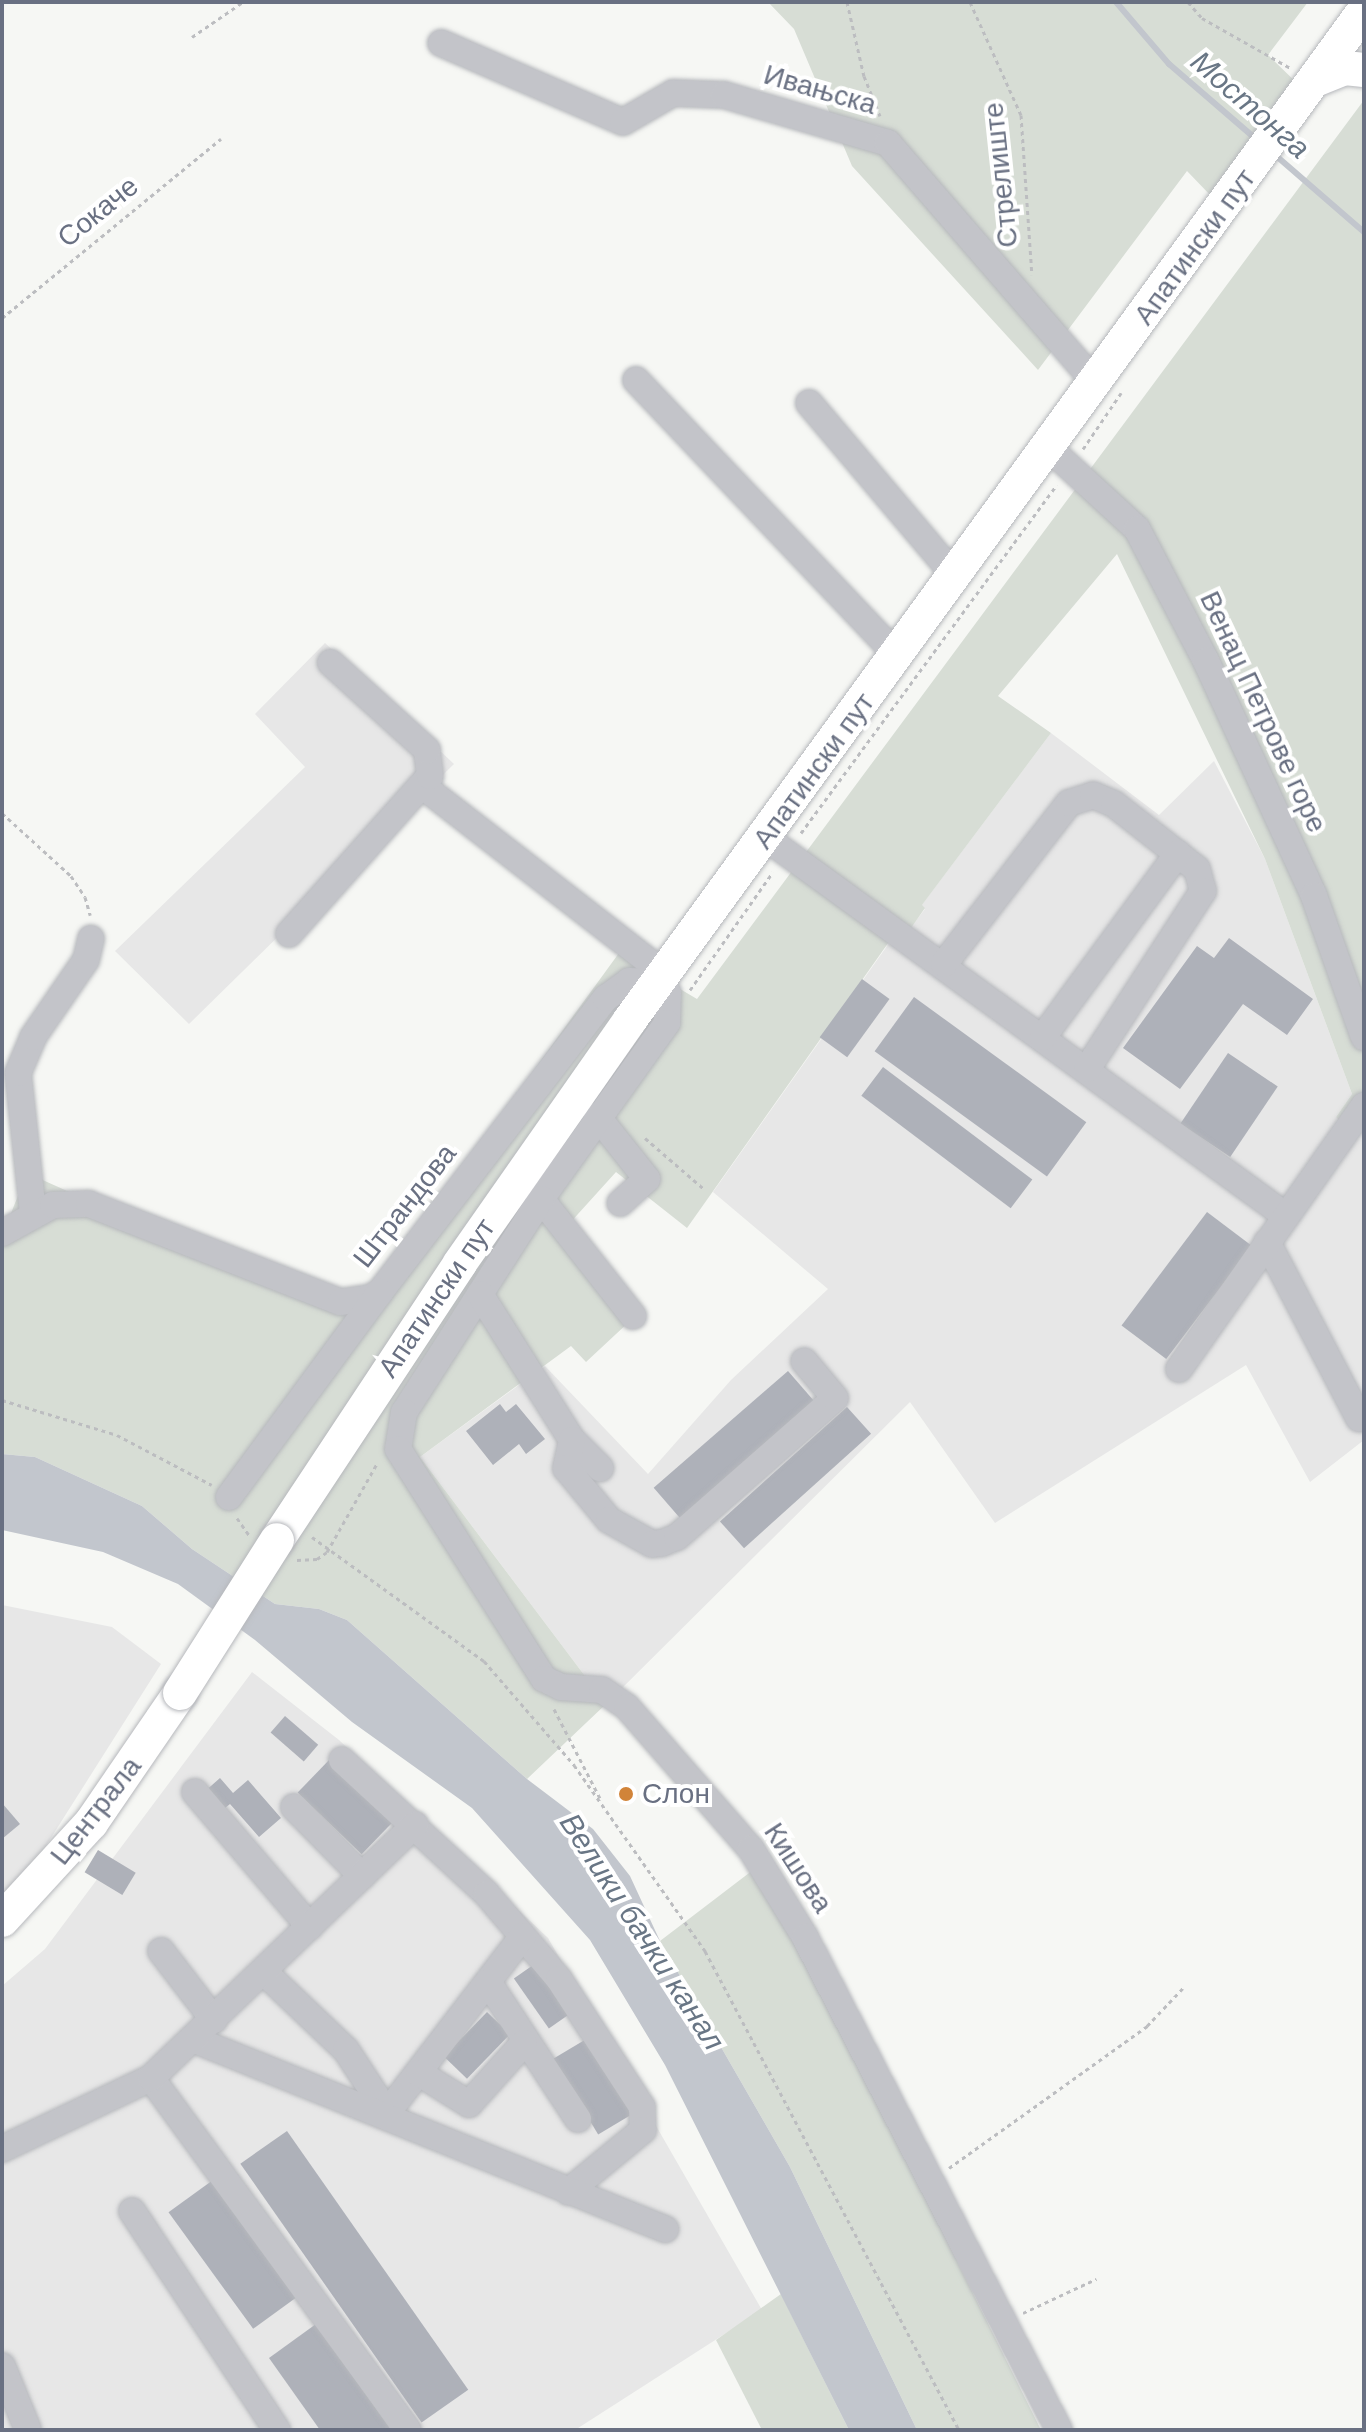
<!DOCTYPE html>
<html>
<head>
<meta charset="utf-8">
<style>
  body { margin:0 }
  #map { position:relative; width:1366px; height:2432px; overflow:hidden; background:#f6f7f4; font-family:Arial,sans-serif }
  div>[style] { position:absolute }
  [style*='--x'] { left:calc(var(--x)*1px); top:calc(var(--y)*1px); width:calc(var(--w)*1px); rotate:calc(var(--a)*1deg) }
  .built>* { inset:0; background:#e7e7e7 }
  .green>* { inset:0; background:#d7ddd5 }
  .water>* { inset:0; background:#c2c6cd }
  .stream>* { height:6px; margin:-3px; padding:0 3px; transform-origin:3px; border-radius:3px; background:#c2c6cd }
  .building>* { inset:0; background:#aeb1b9; transform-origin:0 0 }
  .path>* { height:3px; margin-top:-1.5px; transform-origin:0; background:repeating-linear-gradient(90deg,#bcbdc0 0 4px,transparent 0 8px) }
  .roads { filter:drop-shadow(0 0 2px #b6b8bc) drop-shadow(0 0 2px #b6b8bc) }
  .minor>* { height:26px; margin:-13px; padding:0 13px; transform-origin:13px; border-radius:13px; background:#c3c4c9 }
  .major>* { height:34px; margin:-17px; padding:0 17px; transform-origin:17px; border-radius:17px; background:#fff }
  .bridges { filter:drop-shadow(0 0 2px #b6b8bc) drop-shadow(0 0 2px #b6b8bc) }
  .major-bridge>* { height:34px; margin:-17px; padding:0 17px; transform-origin:17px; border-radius:17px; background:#fff }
  .dots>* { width:22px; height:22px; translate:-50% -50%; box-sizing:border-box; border:4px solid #fff; border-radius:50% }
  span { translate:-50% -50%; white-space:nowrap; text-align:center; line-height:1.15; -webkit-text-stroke:8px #fff; paint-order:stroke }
  .street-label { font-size:28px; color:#697082 }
  .poi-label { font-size:28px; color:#697082 }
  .left { translate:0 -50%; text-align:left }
  .water-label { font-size:30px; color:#697685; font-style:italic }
  .frame { position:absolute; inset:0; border:4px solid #697082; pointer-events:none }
</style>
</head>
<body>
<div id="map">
  <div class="built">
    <i style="clip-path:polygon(325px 643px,454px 764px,189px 1024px,115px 951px,305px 767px,255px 714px)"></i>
    <i style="clip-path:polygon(1051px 733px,1159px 815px,1214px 761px,1265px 859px,1352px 1094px,1336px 1117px,1364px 1127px,1364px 1440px,1310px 1482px,1246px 1365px,995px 1523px,910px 1402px,606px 1704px,420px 1457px,545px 1366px,648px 1474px,731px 1380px,828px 1289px,713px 1192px,904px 922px,911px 927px,925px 909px,921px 906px)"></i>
    <i style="clip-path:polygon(2px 1605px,112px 1627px,161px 1664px,42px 1852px,2px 1900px)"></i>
    <i style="clip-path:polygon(252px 1672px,339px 1740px,548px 1938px,762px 2310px,575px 2430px,2px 2430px,2px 1986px,45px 1949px)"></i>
  </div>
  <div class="green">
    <i style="clip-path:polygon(768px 2px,1308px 2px,1268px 55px,1300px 86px,1212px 197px,1187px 171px,1038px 370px,852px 166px,794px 29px)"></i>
    <i style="clip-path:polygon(1364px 100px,1364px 1127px,1356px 1136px,1336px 1117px,1352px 1094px,1265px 859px,1117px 554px,998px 696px,1051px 733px,922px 905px,925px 908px,911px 928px,903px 922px,687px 1228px,616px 1172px,559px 1235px,630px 1321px,586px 1362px,571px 1346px,420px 1457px,606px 1704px,527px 1779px,347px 1620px,319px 1609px,275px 1604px,192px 1549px,142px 1506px,35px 1457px,2px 1454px,2px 1236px,27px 1173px,353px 1319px,619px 953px,697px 999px)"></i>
    <i style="clip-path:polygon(753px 1870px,796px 1937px,1041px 2430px,917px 2430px,790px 2167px,660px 1941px)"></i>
    <i style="clip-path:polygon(781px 2294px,849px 2430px,762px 2430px,716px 2340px)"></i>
  </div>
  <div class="water">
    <i style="clip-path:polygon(2px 1454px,35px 1457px,142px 1506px,192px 1549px,275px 1604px,319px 1609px,347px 1620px,527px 1779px,593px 1829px,630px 1876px,660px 1941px,790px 2167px,917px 2430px,849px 2430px,665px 2065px,590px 1940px,472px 1808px,352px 1722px,255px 1640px,178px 1584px,103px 1552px,2px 1530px)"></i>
  </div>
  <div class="stream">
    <i style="--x:1116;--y:2;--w:82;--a:49.5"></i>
    <i style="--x:1169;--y:64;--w:115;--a:40.8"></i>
    <i style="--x:1274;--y:154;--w:119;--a:40.9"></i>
  </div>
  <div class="building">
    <i style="clip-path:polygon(1229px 938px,1313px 999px,1287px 1035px,1243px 1004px,1180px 1089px,1123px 1048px,1197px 946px,1214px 958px)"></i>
    <i style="left:862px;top:979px;width:34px;height:72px;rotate:36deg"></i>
    <i style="left:914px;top:997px;width:213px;height:67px;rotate:36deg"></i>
    <i style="left:1228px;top:1053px;width:60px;height:85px;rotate:34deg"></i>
    <i style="left:883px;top:1067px;width:187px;height:36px;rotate:37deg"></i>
    <i style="left:1207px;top:1212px;width:56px;height:142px;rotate:37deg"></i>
    <i style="left:788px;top:1371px;width:44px;height:178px;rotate:49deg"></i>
    <i style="clip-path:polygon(500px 1404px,506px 1412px,516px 1404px,545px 1439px,526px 1454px,519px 1444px,493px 1465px,466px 1431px)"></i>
    <i style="left:847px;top:1407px;width:36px;height:171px;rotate:48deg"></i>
    <i style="left:285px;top:1716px;width:44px;height:22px;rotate:41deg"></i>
    <i style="left:331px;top:1758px;width:89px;height:48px;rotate:44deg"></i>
    <i style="clip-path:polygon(220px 1778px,233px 1793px,248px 1780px,281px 1818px,259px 1837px,230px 1804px,220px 1812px,203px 1793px)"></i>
    <i style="clip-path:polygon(2px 1803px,20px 1824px,2px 1839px)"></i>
    <i style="left:98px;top:1850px;width:44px;height:26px;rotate:31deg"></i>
    <i style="left:536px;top:1963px;width:61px;height:27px;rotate:55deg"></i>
    <i style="left:487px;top:2012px;width:32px;height:62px;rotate:44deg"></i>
    <i style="left:588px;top:2038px;width:88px;height:41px;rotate:59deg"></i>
    <i style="left:287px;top:2131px;width:316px;height:57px;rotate:55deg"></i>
    <i style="left:213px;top:2180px;width:144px;height:55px;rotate:54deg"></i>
    <i style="clip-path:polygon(316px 2324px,391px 2430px,320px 2430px,269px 2358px)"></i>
  </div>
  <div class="path">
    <i style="--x:847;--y:2;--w:76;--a:77.1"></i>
    <i style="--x:864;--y:76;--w:43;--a:68.2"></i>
    <i style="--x:970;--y:2;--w:124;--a:65.7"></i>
    <i style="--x:1021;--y:115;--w:160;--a:86.1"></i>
    <i style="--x:1188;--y:2;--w:21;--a:49"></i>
    <i style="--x:1202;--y:18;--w:103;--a:29.5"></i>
    <i style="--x:192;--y:37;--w:62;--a:-34.5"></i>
    <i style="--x:2;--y:318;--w:283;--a:-39.3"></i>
    <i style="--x:1083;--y:449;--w:68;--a:-55.8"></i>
    <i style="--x:2;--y:813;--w:93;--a:42.4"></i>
    <i style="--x:71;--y:876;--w:25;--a:56"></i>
    <i style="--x:85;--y:897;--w:19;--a:74"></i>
    <i style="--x:801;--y:833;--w:432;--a:-53.7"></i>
    <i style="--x:690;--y:990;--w:144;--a:-54.9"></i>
    <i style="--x:645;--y:1138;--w:77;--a:40.8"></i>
    <i style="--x:2;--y:1400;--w:120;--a:16.9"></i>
    <i style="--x:117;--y:1435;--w:107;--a:27.8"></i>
    <i style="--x:237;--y:1518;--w:21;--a:55"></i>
    <i style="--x:312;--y:1537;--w:212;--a:35.8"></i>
    <i style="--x:484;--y:1661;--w:138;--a:49.1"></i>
    <i style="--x:574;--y:1765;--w:228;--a:54.8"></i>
    <i style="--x:705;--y:1951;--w:542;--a:62.06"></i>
    <i style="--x:297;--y:1560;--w:20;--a:-3"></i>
    <i style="--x:317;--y:1559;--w:12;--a:-35"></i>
    <i style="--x:327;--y:1552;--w:103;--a:-60.5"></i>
    <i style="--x:554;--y:1709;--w:100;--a:62.7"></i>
    <i style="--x:949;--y:2168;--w:244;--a:-35.6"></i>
    <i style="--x:1147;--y:2026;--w:52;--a:-46.5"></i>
    <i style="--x:1023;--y:2313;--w:81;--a:-25"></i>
  </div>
  <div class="roads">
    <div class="minor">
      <i style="--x:441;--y:43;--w:198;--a:23.5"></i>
      <i style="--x:623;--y:122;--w:58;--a:-30.1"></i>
      <i style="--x:673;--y:93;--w:51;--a:2.2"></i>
      <i style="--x:724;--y:95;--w:171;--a:16.3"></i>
      <i style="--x:888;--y:143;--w:316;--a:49.1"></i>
      <i style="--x:636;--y:380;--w:379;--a:46.5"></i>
      <i style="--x:809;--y:403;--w:228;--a:49.8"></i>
      <i style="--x:1050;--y:449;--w:118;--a:42.6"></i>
      <i style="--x:1137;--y:529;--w:149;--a:62.4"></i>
      <i style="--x:1206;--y:661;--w:259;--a:65.3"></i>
      <i style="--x:1314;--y:896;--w:150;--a:70.5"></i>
      <i style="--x:424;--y:787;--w:305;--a:37.8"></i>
      <i style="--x:766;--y:838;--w:643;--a:36.01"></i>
      <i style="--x:289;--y:934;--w:212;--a:-48.3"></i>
      <i style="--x:430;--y:776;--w:26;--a:-97"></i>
      <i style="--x:427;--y:750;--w:130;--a:-137.8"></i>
      <i style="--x:944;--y:964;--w:204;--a:-52.2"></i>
      <i style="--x:1069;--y:803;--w:25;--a:-18"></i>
      <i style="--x:1093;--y:795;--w:23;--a:23"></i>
      <i style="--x:1114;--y:804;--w:105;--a:38.1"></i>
      <i style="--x:1197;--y:869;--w:23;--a:75"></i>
      <i style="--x:1203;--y:891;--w:212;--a:123.1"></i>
      <i style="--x:1043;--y:1037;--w:228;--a:-53.7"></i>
      <i style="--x:597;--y:1116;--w:80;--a:51.6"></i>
      <i style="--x:647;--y:1179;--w:36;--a:138"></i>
      <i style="--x:541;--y:1199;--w:149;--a:51.8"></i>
      <i style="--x:33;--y:1213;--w:141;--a:-96.1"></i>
      <i style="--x:18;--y:1073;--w:39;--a:-67"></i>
      <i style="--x:33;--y:1037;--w:93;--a:-55.5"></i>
      <i style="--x:86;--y:960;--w:22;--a:-77"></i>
      <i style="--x:2;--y:1233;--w:58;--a:-28.8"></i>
      <i style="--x:53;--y:1205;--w:36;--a:-2"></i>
      <i style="--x:89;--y:1204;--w:270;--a:21.3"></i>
      <i style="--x:341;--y:1302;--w:29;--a:-8"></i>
      <i style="--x:370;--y:1298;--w:12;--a:-31"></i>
      <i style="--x:380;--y:1292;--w:371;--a:-52.5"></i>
      <i style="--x:606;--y:998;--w:29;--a:-36"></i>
      <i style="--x:629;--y:981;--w:30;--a:2"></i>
      <i style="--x:659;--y:982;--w:14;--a:51"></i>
      <i style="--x:668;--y:993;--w:30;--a:92"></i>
      <i style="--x:667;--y:1023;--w:216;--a:125.6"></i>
      <i style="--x:541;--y:1199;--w:253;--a:122.7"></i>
      <i style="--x:404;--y:1412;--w:37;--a:99"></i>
      <i style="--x:398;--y:1449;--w:272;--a:57.6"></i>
      <i style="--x:544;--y:1679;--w:19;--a:25"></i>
      <i style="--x:561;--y:1687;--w:41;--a:4.2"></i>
      <i style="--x:602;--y:1690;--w:30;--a:34"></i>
      <i style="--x:627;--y:1707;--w:189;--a:48.9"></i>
      <i style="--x:751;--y:1849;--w:103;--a:58.5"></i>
      <i style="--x:805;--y:1937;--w:555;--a:62.74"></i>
      <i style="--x:1267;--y:1242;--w:199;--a:62.4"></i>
      <i style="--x:480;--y:1294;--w:173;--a:57.8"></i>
      <i style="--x:572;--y:1440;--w:40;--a:45"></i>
      <i style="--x:1179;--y:1369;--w:322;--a:-54.9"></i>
      <i style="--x:572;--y:1440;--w:29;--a:102"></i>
      <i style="--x:566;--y:1468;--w:67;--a:50.4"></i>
      <i style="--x:609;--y:1520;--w:49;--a:29.2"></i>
      <i style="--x:652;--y:1544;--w:10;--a:-6"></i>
      <i style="--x:662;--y:1543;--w:16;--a:-22"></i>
      <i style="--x:677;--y:1537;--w:210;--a:-41.3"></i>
      <i style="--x:835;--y:1398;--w:48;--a:-130"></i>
      <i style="--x:229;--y:1497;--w:255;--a:-53.6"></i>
      <i style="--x:342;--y:1760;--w:197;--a:42.7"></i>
      <i style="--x:487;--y:1894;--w:111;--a:49.7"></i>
      <i style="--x:559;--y:1979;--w:153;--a:57"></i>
      <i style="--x:642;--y:2107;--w:23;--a:88"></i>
      <i style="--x:643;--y:2130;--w:97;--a:140.4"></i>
      <i style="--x:195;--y:1792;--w:177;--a:49.6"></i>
      <i style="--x:294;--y:1807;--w:97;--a:45.4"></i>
      <i style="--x:161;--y:1951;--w:87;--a:52.5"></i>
      <i style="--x:264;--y:1972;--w:113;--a:43.6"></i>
      <i style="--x:346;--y:2050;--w:75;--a:56.9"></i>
      <i style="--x:387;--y:2113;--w:223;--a:-52.5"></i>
      <i style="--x:488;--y:1982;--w:164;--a:56.7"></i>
      <i style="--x:195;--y:2040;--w:507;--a:21.91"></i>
      <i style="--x:419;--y:2073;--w:59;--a:31.8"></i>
      <i style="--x:469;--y:2104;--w:82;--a:-48"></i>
      <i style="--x:151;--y:2078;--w:436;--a:53.9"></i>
      <i style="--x:2;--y:2149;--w:165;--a:-25.5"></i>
      <i style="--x:151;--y:2078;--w:366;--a:-43.8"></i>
      <i style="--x:132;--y:2211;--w:263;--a:56.5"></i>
      <i style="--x:2;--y:2366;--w:69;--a:67.9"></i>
    </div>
    <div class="major">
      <i style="--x:1315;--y:80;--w:32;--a:-22"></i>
      <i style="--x:1345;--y:68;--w:19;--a:6"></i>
      <i style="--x:277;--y:1540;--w:332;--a:-56.5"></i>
      <i style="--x:460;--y:1263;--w:297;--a:-55"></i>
      <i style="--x:630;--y:1020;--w:1248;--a:-53.97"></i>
      <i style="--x:2;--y:1920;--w:132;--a:-47.5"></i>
      <i style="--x:91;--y:1823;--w:158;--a:-55.6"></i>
    </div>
  </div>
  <div class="bridges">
    <div class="major-bridge">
      <i style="--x:180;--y:1693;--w:181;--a:-57.6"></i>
    </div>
  </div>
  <div class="dots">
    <i style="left:626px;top:1794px;background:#d18439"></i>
  </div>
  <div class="street-label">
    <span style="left:820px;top:90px;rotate:16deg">Ивањска</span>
    <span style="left:1001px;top:175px;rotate:-96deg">Стрелиште</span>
    <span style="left:98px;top:212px;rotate:-39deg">Сокаче</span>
    <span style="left:1195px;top:247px;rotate:-54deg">Апатински пут</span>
    <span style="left:1263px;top:712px;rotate:65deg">Венац Петрове горе</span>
    <span style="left:814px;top:771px;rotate:-54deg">Апатински пут</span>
    <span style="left:405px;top:1206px;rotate:-52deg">Штрандова</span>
    <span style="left:437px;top:1298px;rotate:-56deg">Апатински пут</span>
    <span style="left:96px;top:1811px;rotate:-52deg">Централа</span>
    <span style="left:798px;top:1868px;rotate:57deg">Кишова</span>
  </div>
  <div class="poi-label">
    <span class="left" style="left:642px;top:1794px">Слон</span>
  </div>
  <div class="water-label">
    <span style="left:1250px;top:105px;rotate:41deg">Мостонга</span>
    <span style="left:642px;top:1932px;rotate:57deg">Велики бачки канал</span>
  </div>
  <div class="frame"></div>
</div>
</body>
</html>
